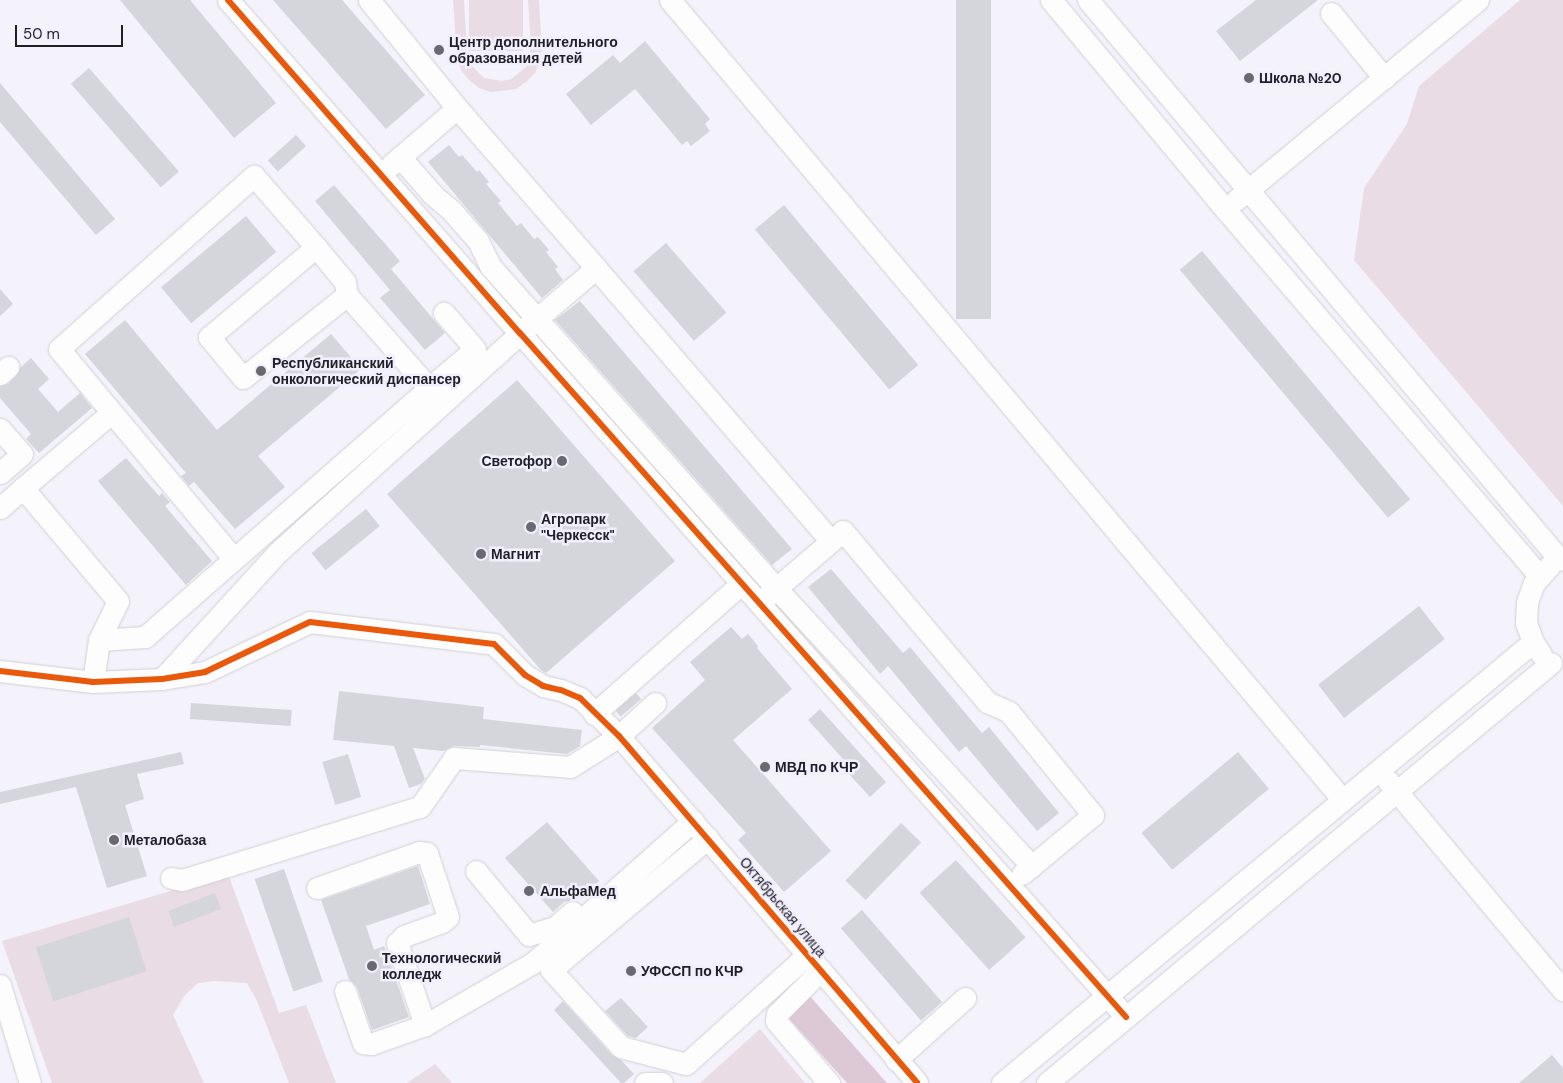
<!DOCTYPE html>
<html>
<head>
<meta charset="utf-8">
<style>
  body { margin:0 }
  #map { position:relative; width:1563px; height:1083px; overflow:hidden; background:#f4f2fa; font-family:"DM Sans",sans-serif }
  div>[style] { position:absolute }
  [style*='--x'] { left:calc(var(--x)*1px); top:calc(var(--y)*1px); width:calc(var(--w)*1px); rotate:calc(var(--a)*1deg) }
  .green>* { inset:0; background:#eadce5; transform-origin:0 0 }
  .forest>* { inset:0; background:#ddc8d5 }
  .building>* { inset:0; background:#d5d5dc; transform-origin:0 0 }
  .roads { filter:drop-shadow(0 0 1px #d1d0d6) drop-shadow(0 0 1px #d1d0d6) }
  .minor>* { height:21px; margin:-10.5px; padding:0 10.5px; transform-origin:10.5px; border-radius:10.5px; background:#fdfdfe }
  .cycleway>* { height:6px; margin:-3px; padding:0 3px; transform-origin:3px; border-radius:3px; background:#e8590c }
  .dots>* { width:14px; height:14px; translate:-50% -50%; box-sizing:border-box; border:2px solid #f1effe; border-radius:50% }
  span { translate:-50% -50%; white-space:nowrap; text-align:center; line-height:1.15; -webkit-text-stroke:5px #f1effe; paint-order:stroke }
  .poi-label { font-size:14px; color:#201f24; font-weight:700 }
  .left { translate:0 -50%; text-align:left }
  .right { translate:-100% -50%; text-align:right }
  .street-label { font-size:14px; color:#201f24 }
  .scale { position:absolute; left:15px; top:25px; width:108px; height:22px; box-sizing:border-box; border:2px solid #201f24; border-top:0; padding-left:6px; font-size:15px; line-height:18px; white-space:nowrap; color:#201f24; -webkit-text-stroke:4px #f1effe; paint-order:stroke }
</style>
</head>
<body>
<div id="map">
  <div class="green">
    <i style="clip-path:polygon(453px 0,464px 0,467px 55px,471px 65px,484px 78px,502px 81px,511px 79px,526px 67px,531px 47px,528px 0,539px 0,542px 49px,540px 61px,535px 73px,526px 82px,516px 89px,491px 92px,479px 88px,469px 80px,461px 70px,457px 58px)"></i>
    <i style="left:469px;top:0;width:54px;height:51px"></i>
    <i style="clip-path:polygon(1520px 0,1563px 0,1563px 506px,1354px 260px,1364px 188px,1407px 124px,1419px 86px)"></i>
    <i style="clip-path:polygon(228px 874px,279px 1013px,306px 1005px,336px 1083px,289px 1083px,257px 1001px,247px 983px,215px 981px,198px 983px,185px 995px,173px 1015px,204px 1083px,52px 1083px,2px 941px)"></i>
    <i style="clip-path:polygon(760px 1029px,805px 1083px,700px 1083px)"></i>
    <i style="clip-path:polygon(435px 1064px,452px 1083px,407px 1083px)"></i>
  </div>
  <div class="forest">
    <i style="clip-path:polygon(807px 993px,887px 1083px,847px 1083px,784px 1013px)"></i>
  </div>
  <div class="building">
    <i style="clip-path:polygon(120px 0,190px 0,276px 103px,234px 138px)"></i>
    <i style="clip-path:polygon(273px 0,342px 0,425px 95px,386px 129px)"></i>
    <i style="left:956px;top:0;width:35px;height:319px"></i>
    <i style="clip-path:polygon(1256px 0,1318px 0,1240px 61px,1216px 31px)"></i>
    <i style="clip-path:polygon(645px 41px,710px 119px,705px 124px,710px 131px,691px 146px,687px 141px,682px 145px,635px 89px,591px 125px,566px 94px,613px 55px,620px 63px)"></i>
    <i style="left:89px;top:68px;width:137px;height:24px;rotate:49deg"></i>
    <i style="clip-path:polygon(0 83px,115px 219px,96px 235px,0 122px)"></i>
    <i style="left:296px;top:135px;width:15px;height:38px;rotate:48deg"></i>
    <i style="clip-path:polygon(449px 145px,459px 157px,462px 155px,477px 172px,479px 170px,489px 182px,486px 184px,501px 201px,498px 203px,517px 226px,521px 223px,534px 239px,538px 237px,549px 250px,546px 252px,558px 267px,555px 269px,563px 280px,542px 298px,428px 162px)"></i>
    <i style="clip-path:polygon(334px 185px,400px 261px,391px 269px,445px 333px,425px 350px,380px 298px,390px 290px,315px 201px)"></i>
    <i style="left:784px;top:205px;width:209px;height:38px;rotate:50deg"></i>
    <i style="left:246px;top:216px;width:47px;height:111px;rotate:50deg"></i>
    <i style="left:666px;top:243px;width:92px;height:43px;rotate:49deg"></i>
    <i style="left:1202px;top:251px;width:324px;height:29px;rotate:50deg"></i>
    <i style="clip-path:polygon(0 289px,13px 304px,0 316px)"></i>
    <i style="clip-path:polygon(580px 301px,792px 549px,772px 565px,555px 320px)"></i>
    <i style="clip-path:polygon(125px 320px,217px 430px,331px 334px,361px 369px,258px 456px,285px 487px,235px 529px,194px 482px,189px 486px,181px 476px,186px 473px,85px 354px)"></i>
    <i style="clip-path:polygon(31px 358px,49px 379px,38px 389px,58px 412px,80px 393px,92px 408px,39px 453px,26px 439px,31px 434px,0 398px,0 386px,8px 384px,16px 376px,20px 368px)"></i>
    <i style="clip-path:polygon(517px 380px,675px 561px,546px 673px,541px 670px,387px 494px)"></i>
    <i style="clip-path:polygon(126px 458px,159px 496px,162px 493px,170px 502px,165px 506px,212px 561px,186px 585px,98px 481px)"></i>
    <i style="left:366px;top:509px;width:22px;height:70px;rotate:51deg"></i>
    <i style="clip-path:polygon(831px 569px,903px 653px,910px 647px,982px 733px,989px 727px,1059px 813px,1037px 831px,966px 746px,959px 752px,888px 666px,880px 674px,808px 587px)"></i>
    <i style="left:1419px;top:606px;width:42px;height:128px;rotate:52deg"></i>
    <i style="clip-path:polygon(731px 627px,742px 639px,748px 634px,758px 646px,757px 648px,792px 689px,733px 740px,831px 851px,784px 892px,738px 840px,746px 833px,652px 728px,705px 680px,690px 662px)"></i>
    <i style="clip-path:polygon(339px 691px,484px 707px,483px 719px,582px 730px,580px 746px,567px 754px,480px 745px,480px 747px,454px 746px,443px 751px,413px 748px,425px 779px,421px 784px,409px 788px,394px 746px,333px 740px)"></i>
    <i style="left:636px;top:693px;width:8px;height:27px;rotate:50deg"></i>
    <i style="left:191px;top:703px;width:101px;height:16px;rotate:4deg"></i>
    <i style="clip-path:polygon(820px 709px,886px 782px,870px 797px,848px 773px,852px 769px,808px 720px)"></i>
    <i style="clip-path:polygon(181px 752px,184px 764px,137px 774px,144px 799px,125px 805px,147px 876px,107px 888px,76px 787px,0 804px,0 792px)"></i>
    <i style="left:1238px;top:752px;width:48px;height:126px;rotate:50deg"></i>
    <i style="left:348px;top:754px;width:45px;height:27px;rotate:73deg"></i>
    <i style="clip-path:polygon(547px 822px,599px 881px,576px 900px,564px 902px,553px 912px,505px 858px)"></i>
    <i style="left:901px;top:823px;width:28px;height:80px;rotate:44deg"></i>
    <i style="left:956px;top:860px;width:104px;height:49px;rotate:48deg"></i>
    <i style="clip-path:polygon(418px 866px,430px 904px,366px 926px,374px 950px,384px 946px,409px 1017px,372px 1030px,357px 987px,349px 979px,321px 900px)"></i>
    <i style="left:284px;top:869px;width:119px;height:31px;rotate:71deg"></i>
    <i style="left:215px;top:893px;width:17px;height:50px;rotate:69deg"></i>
    <i style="left:862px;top:910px;width:122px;height:28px;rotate:49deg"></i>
    <i style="left:129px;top:917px;width:57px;height:98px;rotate:72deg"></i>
    <i style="clip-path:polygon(621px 998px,648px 1027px,636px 1038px,628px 1036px,605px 1011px)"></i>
    <i style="clip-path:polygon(563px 1001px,612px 1055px,621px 1060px,634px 1074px,624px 1083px,621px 1083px,554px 1010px)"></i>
    <i style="clip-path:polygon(1552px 1055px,1563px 1068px,1563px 1083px,1519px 1083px)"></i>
  </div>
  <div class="roads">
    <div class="minor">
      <i style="--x:228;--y:0;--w:443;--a:48.8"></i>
      <i style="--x:520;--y:333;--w:914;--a:48.46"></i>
      <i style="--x:369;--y:0;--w:139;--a:50.8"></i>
      <i style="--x:670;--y:0;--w:1045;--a:49.93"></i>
      <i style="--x:1051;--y:0;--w:272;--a:50.2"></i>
      <i style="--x:1225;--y:209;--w:484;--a:49.4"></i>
      <i style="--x:1088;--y:0;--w:732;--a:49.87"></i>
      <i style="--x:1331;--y:13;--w:84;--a:50.8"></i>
      <i style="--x:400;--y:157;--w:50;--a:49"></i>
      <i style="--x:433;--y:195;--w:23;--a:40"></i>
      <i style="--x:451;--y:210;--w:41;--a:48.9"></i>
      <i style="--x:478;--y:241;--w:28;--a:64"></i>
      <i style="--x:490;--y:266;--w:431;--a:48.4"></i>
      <i style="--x:776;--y:588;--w:378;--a:47.4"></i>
      <i style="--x:391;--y:165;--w:87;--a:-40.8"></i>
      <i style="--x:457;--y:108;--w:212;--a:49"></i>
      <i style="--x:1236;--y:200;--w:314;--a:-39.6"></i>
      <i style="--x:0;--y:374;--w:11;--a:-41"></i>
      <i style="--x:429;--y:388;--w:60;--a:-40.3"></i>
      <i style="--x:475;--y:349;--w:48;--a:-130.7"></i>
      <i style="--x:0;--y:429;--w:33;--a:49"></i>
      <i style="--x:22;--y:454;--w:29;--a:139"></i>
      <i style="--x:0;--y:508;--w:30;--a:-41"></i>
      <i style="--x:234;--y:559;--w:273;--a:-129.8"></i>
      <i style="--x:59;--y:349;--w:261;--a:-41.6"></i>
      <i style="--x:254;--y:176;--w:94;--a:48.9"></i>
      <i style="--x:766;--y:597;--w:101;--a:-40.6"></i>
      <i style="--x:843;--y:531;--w:224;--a:49.9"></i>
      <i style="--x:987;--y:702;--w:24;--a:24"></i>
      <i style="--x:1009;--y:712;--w:133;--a:50.8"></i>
      <i style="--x:1093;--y:815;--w:92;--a:140.3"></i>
      <i style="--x:99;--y:640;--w:43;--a:-64"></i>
      <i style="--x:118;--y:601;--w:148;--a:-130.1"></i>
      <i style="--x:23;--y:488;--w:116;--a:-40.4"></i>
      <i style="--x:1541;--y:654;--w:14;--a:-124"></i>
      <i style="--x:1533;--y:642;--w:20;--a:-110"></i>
      <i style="--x:1526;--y:623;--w:21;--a:-87"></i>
      <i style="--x:1527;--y:602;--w:20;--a:-70"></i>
      <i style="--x:1534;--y:583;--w:24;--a:-48"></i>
      <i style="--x:0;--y:671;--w:94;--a:6.7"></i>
      <i style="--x:93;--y:682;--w:69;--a:-2.5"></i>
      <i style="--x:162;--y:679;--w:44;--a:-9.2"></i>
      <i style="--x:205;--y:672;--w:116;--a:-25.5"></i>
      <i style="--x:310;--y:622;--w:185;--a:6.8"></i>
      <i style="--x:494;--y:644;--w:44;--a:45"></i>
      <i style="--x:525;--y:675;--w:21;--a:31"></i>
      <i style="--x:543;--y:686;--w:18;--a:13"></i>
      <i style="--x:561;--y:690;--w:21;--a:23"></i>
      <i style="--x:580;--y:698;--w:54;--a:44.3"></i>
      <i style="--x:619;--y:736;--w:457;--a:49.3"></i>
      <i style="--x:162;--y:679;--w:172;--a:-47.6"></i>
      <i style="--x:278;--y:552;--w:326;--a:-42.1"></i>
      <i style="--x:520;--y:333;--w:100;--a:-40.5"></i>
      <i style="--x:596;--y:268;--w:360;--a:49.3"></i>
      <i style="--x:93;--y:682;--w:42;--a:-81.9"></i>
      <i style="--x:99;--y:640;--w:46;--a:-3.7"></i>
      <i style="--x:145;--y:637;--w:378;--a:-41.2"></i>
      <i style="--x:429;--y:388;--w:124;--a:-131.4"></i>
      <i style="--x:347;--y:295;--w:13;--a:-99"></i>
      <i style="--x:345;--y:282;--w:45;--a:-129.6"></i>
      <i style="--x:316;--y:247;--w:140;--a:139.9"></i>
      <i style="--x:209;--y:337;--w:53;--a:50.3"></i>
      <i style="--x:243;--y:378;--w:133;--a:-38.6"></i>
      <i style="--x:594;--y:714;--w:196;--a:-41.5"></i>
      <i style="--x:1388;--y:781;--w:273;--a:50.1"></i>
      <i style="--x:708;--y:838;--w:205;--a:139.9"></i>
      <i style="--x:551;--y:970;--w:104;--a:47.7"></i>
      <i style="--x:621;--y:1047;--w:67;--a:14.7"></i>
      <i style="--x:686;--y:1064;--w:163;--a:-42"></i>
      <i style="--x:476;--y:871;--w:83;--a:50.4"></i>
      <i style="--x:529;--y:935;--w:27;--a:-17"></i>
      <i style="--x:555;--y:927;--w:23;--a:-41"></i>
      <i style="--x:171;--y:878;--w:11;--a:10"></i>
      <i style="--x:182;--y:880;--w:249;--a:-17.1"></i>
      <i style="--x:420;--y:807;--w:60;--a:-55.2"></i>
      <i style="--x:454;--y:758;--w:116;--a:4.4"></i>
      <i style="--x:570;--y:767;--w:58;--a:-32.3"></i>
      <i style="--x:619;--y:736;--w:49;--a:-42.5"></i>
      <i style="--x:317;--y:888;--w:108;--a:-19.4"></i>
      <i style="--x:419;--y:852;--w:8;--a:7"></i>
      <i style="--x:427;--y:853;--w:67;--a:71.8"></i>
      <i style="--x:448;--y:917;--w:8;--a:140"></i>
      <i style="--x:442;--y:922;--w:40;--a:159.8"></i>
      <i style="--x:404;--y:936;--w:10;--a:135"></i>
      <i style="--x:397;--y:943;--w:87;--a:71.1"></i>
      <i style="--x:425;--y:1025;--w:125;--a:-29.9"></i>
      <i style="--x:533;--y:963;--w:214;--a:-41.6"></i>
      <i style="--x:821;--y:970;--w:62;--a:135"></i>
      <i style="--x:777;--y:1014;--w:7;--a:98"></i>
      <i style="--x:776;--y:1021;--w:82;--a:49.5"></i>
      <i style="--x:0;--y:985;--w:102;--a:73"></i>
      <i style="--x:345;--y:991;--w:55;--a:70.9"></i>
      <i style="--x:363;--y:1043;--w:8;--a:7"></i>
      <i style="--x:371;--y:1044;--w:57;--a:-19.4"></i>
      <i style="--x:896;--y:1060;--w:93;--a:-41.9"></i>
      <i style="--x:645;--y:1083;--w:17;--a:0"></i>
      <i style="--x:1002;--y:1083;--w:690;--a:-39.71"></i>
      <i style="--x:1047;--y:1083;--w:656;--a:-39.81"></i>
    </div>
  </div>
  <div class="cycleway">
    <i style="--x:228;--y:0;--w:443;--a:48.8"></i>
    <i style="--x:520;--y:333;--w:914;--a:48.46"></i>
    <i style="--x:0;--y:671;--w:94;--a:6.7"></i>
    <i style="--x:93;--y:682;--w:69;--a:-2.5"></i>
    <i style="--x:162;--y:679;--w:44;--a:-9.2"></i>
    <i style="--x:205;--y:672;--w:116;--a:-25.5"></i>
    <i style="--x:310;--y:622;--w:185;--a:6.8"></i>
    <i style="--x:494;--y:644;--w:44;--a:45"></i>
    <i style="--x:525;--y:675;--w:21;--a:31"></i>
    <i style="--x:543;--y:686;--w:18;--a:13"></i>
    <i style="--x:561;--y:690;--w:21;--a:23"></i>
    <i style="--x:580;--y:698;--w:54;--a:44.3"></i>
    <i style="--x:619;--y:736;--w:457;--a:49.3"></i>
  </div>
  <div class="dots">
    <i style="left:439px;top:50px;background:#6a696f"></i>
    <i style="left:1249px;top:78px;background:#6a696f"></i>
    <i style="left:261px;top:371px;background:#6a696f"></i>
    <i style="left:562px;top:461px;background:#6a696f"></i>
    <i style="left:531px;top:527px;background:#6a696f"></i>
    <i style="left:481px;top:554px;background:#6a696f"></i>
    <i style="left:765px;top:767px;background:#6a696f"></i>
    <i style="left:114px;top:840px;background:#6a696f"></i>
    <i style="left:529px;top:891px;background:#6a696f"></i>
    <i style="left:372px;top:966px;background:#6a696f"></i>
    <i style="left:631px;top:971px;background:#6a696f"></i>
  </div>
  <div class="poi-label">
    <span class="left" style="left:449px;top:50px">Центр дополнительного<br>образования детей</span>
    <span class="left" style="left:1259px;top:78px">Школа №20</span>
    <span class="left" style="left:272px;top:371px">Республиканский<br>онкологический диспансер</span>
    <span class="right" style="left:552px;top:461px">Светофор</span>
    <span class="left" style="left:541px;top:527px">Агропарк<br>"Черкесск"</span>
    <span class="left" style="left:491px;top:554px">Магнит</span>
    <span class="left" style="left:775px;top:767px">МВД по КЧР</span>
    <span class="left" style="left:124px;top:840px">Металобаза</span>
    <span class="left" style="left:540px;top:891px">АльфаМед</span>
    <span class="left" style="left:382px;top:966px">Технологический<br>колледж</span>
    <span class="left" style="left:641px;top:971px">УФССП по КЧР</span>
  </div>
  <div class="street-label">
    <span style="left:783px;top:907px;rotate:50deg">Октябрьская улица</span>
  </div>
  <div class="scale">50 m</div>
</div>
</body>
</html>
